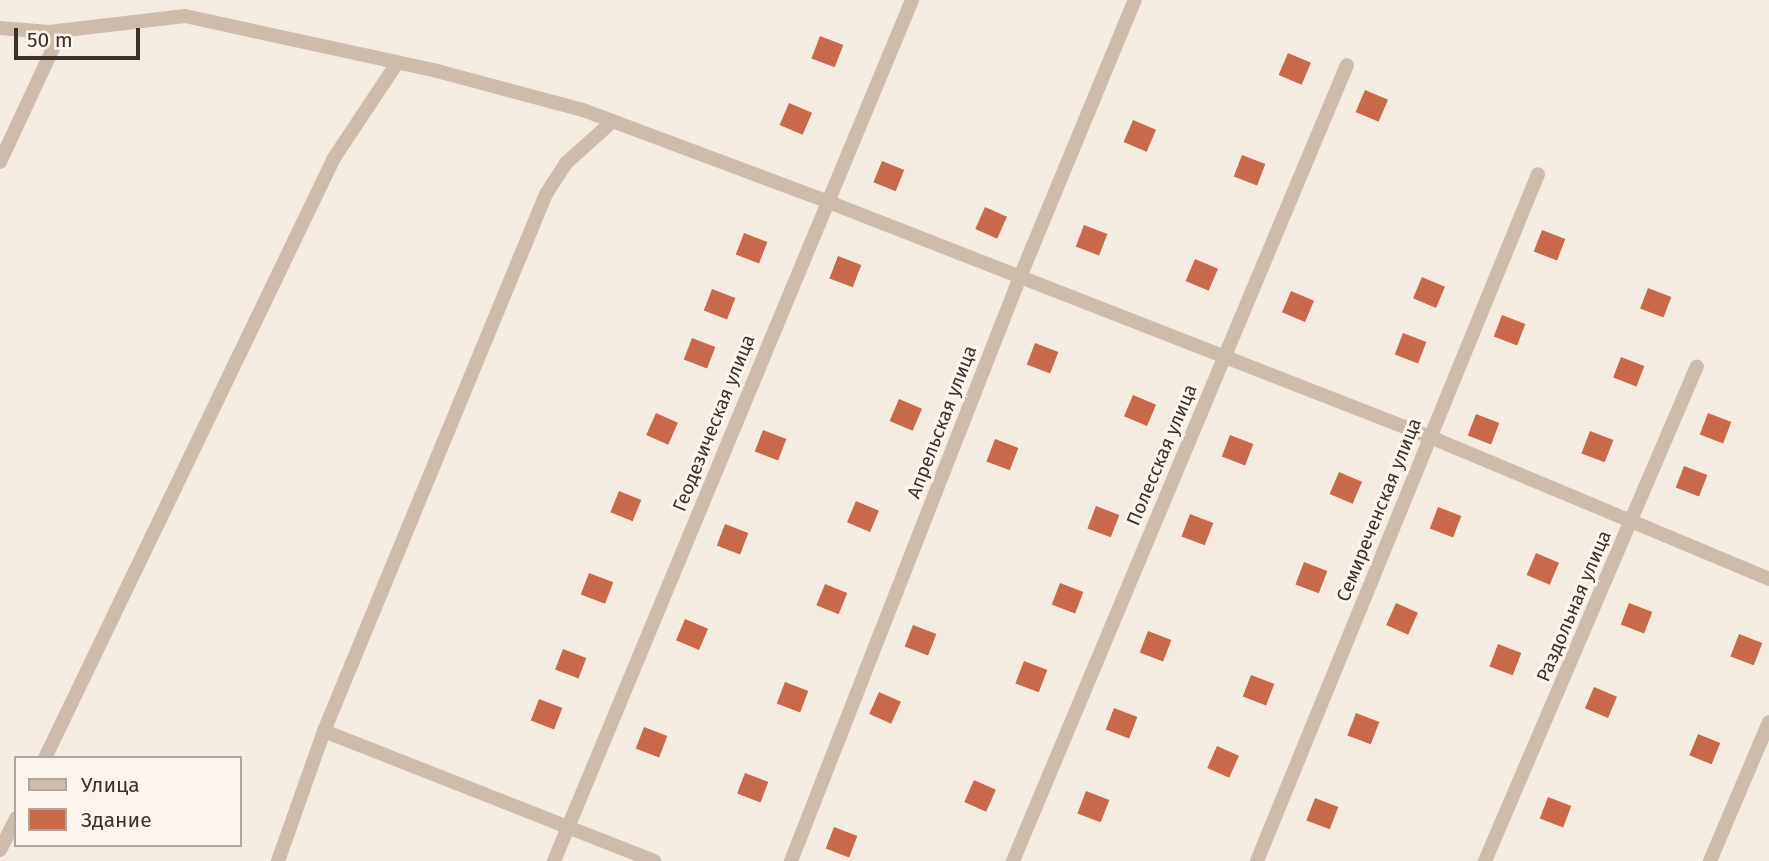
<!DOCTYPE html>
<html>
<head>
<meta charset="utf-8">
<style>
  body { margin:0 }
  #map { position:relative; width:1769px; height:861px; overflow:hidden; background:#f4ebe1; font-family:"Fira Sans",sans-serif }
  div>[style] { position:absolute }
  [style*='--x'] { left:calc(var(--x)*1px); top:calc(var(--y)*1px); width:calc(var(--w)*1px); rotate:calc(var(--a)*1deg) }
  .building>* { inset:0; background:#c8694b; transform-origin:0 0 }
  .street>* { height:14px; margin:-7px; padding:0 7px; transform-origin:7px; border-radius:7px; background:#cdbbac }
  span { translate:-50% -50%; white-space:nowrap; text-align:center; line-height:1.15; -webkit-text-stroke:6px #fbf5ee; paint-order:stroke }
  .street-label { font-size:19px; color:#3b302b }
  .legend { position:absolute; left:14px; top:756px; width:228px; height:91px; box-sizing:border-box; background:#fbf5ee; border:2px solid #aea6a0; margin:0; padding:9px 12px; list-style:none; font-size:21px; color:#3b302b }
  .legend li { display:flex; align-items:center; gap:14px; height:35px }
  .legend b { width:35px; border:2px solid #aea6a0 }
  .scale { position:absolute; left:14px; top:28px; width:126px; height:32px; box-sizing:border-box; border:4px solid #3b302b; border-top:0; padding-left:9px; font-size:21px; line-height:24px; white-space:nowrap; color:#3b302b; -webkit-text-stroke:5px #fbf5ee; paint-order:stroke }
</style>
</head>
<body>
<div id="map">
  <div class="building">
    <i style="left:820px;top:36px;width:25px;height:24px;rotate:21deg"></i>
    <i style="left:1288px;top:53px;width:25px;height:24px;rotate:23deg"></i>
    <i style="left:1365px;top:90px;width:25px;height:24px;rotate:23deg"></i>
    <i style="left:789px;top:103px;width:25px;height:24px;rotate:23deg"></i>
    <i style="left:1133px;top:120px;width:25px;height:24px;rotate:23deg"></i>
    <i style="left:1242px;top:155px;width:25px;height:23px;rotate:21deg"></i>
    <i style="left:882px;top:161px;width:24px;height:23px;rotate:22deg"></i>
    <i style="left:985px;top:207px;width:24px;height:24px;rotate:24deg"></i>
    <i style="left:1084px;top:225px;width:25px;height:23px;rotate:21deg"></i>
    <i style="left:1542px;top:230px;width:25px;height:23px;rotate:21deg"></i>
    <i style="left:744px;top:233px;width:25px;height:23px;rotate:21deg"></i>
    <i style="left:838px;top:256px;width:25px;height:24px;rotate:21deg"></i>
    <i style="left:1195px;top:259px;width:25px;height:24px;rotate:23deg"></i>
    <i style="left:1422px;top:277px;width:25px;height:23px;rotate:23deg"></i>
    <i style="left:1648px;top:288px;width:25px;height:22px;rotate:21deg"></i>
    <i style="left:712px;top:289px;width:25px;height:23px;rotate:21deg"></i>
    <i style="left:1291px;top:291px;width:25px;height:23px;rotate:23deg"></i>
    <i style="left:1502px;top:315px;width:25px;height:23px;rotate:21deg"></i>
    <i style="left:1403px;top:333px;width:25px;height:23px;rotate:21deg"></i>
    <i style="left:692px;top:338px;width:25px;height:23px;rotate:21deg"></i>
    <i style="left:1035px;top:343px;width:25px;height:23px;rotate:21deg"></i>
    <i style="left:1621px;top:357px;width:25px;height:22px;rotate:21deg"></i>
    <i style="left:1133px;top:395px;width:25px;height:23px;rotate:23deg"></i>
    <i style="left:899px;top:399px;width:25px;height:24px;rotate:23deg"></i>
    <i style="left:656px;top:413px;width:24px;height:24px;rotate:24deg"></i>
    <i style="left:1708px;top:413px;width:25px;height:23px;rotate:21deg"></i>
    <i style="left:1476px;top:414px;width:25px;height:23px;rotate:21deg"></i>
    <i style="left:763px;top:430px;width:25px;height:23px;rotate:21deg"></i>
    <i style="left:1590px;top:431px;width:25px;height:24px;rotate:21deg"></i>
    <i style="left:1230px;top:435px;width:25px;height:23px;rotate:21deg"></i>
    <i style="left:995px;top:439px;width:25px;height:24px;rotate:21deg"></i>
    <i style="left:1684px;top:466px;width:25px;height:23px;rotate:21deg"></i>
    <i style="left:1339px;top:472px;width:25px;height:24px;rotate:23deg"></i>
    <i style="left:619px;top:491px;width:24px;height:23px;rotate:22deg"></i>
    <i style="left:856px;top:501px;width:25px;height:23px;rotate:23deg"></i>
    <i style="left:1096px;top:506px;width:25px;height:24px;rotate:21deg"></i>
    <i style="left:1438px;top:507px;width:25px;height:23px;rotate:21deg"></i>
    <i style="left:1190px;top:514px;width:25px;height:24px;rotate:21deg"></i>
    <i style="left:725px;top:524px;width:25px;height:23px;rotate:21deg"></i>
    <i style="left:1536px;top:553px;width:25px;height:24px;rotate:23deg"></i>
    <i style="left:1304px;top:562px;width:25px;height:24px;rotate:21deg"></i>
    <i style="left:589px;top:573px;width:26px;height:23px;rotate:21deg"></i>
    <i style="left:1060px;top:583px;width:25px;height:23px;rotate:21deg"></i>
    <i style="left:825px;top:584px;width:24px;height:23px;rotate:22deg"></i>
    <i style="left:1396px;top:603px;width:24px;height:24px;rotate:24deg"></i>
    <i style="left:1629px;top:603px;width:25px;height:23px;rotate:21deg"></i>
    <i style="left:685px;top:619px;width:25px;height:23px;rotate:23deg"></i>
    <i style="left:913px;top:625px;width:25px;height:23px;rotate:21deg"></i>
    <i style="left:1148px;top:631px;width:25px;height:23px;rotate:21deg"></i>
    <i style="left:1739px;top:634px;width:25px;height:24px;rotate:21deg"></i>
    <i style="left:1498px;top:644px;width:25px;height:24px;rotate:21deg"></i>
    <i style="left:563px;top:649px;width:25px;height:22px;rotate:21deg"></i>
    <i style="left:1024px;top:661px;width:25px;height:24px;rotate:21deg"></i>
    <i style="left:1251px;top:675px;width:25px;height:23px;rotate:21deg"></i>
    <i style="left:785px;top:682px;width:25px;height:23px;rotate:21deg"></i>
    <i style="left:1594px;top:687px;width:25px;height:23px;rotate:23deg"></i>
    <i style="left:879px;top:692px;width:24px;height:24px;rotate:24deg"></i>
    <i style="left:539px;top:699px;width:25px;height:23px;rotate:21deg"></i>
    <i style="left:1114px;top:708px;width:25px;height:23px;rotate:21deg"></i>
    <i style="left:1356px;top:713px;width:25px;height:24px;rotate:21deg"></i>
    <i style="left:644px;top:727px;width:25px;height:23px;rotate:21deg"></i>
    <i style="left:1698px;top:734px;width:24px;height:23px;rotate:22deg"></i>
    <i style="left:1217px;top:746px;width:24px;height:24px;rotate:24deg"></i>
    <i style="left:745px;top:773px;width:25px;height:22px;rotate:21deg"></i>
    <i style="left:974px;top:780px;width:24px;height:24px;rotate:24deg"></i>
    <i style="left:1086px;top:791px;width:25px;height:24px;rotate:21deg"></i>
    <i style="left:1548px;top:797px;width:25px;height:23px;rotate:21deg"></i>
    <i style="left:1315px;top:798px;width:25px;height:24px;rotate:21deg"></i>
    <i style="left:834px;top:827px;width:25px;height:23px;rotate:21deg"></i>
  </div>
  <div class="street">
    <i style="--x:0;--y:28;--w:49;--a:4.7"></i>
    <i style="--x:49;--y:32;--w:137;--a:-6.7"></i>
    <i style="--x:185;--y:16;--w:258;--a:12.3"></i>
    <i style="--x:437;--y:71;--w:151;--a:15"></i>
    <i style="--x:583;--y:110;--w:259;--a:20.5"></i>
    <i style="--x:826;--y:201;--w:648;--a:21.34"></i>
    <i style="--x:1430;--y:437;--w:368;--a:22.7"></i>
    <i style="--x:0;--y:162;--w:145;--a:-65"></i>
    <i style="--x:324;--y:731;--w:355;--a:21.5"></i>
    <i style="--x:45;--y:758;--w:666;--a:-64.28"></i>
    <i style="--x:334;--y:158;--w:114;--a:-56.4"></i>
    <i style="--x:0;--y:850;--w:36;--a:-63"></i>
    <i style="--x:278;--y:861;--w:138;--a:-70.5"></i>
    <i style="--x:324;--y:731;--w:581;--a:-67.54"></i>
    <i style="--x:546;--y:194;--w:37;--a:-57"></i>
    <i style="--x:566;--y:163;--w:63;--a:-41.8"></i>
    <i style="--x:554;--y:861;--w:932;--a:-67.42"></i>
    <i style="--x:791;--y:861;--w:627;--a:-68.59"></i>
    <i style="--x:1020;--y:277;--w:300;--a:-67.5"></i>
    <i style="--x:1013;--y:861;--w:863;--a:-67.24"></i>
    <i style="--x:1257;--y:861;--w:742;--a:-67.75"></i>
    <i style="--x:1485;--y:861;--w:538;--a:-66.82"></i>
    <i style="--x:1710;--y:861;--w:151;--a:-67"></i>
  </div>
  <div class="street-label">
    <span style="left:942px;top:422px;rotate:-69deg">Апрельская улица</span>
    <span style="left:714px;top:423px;rotate:-68deg">Геодезическая улица</span>
    <span style="left:1162px;top:455px;rotate:-67deg">Полесская улица</span>
    <span style="left:1379px;top:510px;rotate:-68deg">Семиреченская улица</span>
    <span style="left:1574px;top:606px;rotate:-67deg">Раздольная улица</span>
  </div>
  <ul class="legend">
  <li><b style="height:9px;background:#cdbbac"></b>Улица</li>
  <li><b style="height:19px;background:#c8694b"></b>Здание</li>
  </ul>
  <div class="scale">50 m</div>
</div>
</body>
</html>
